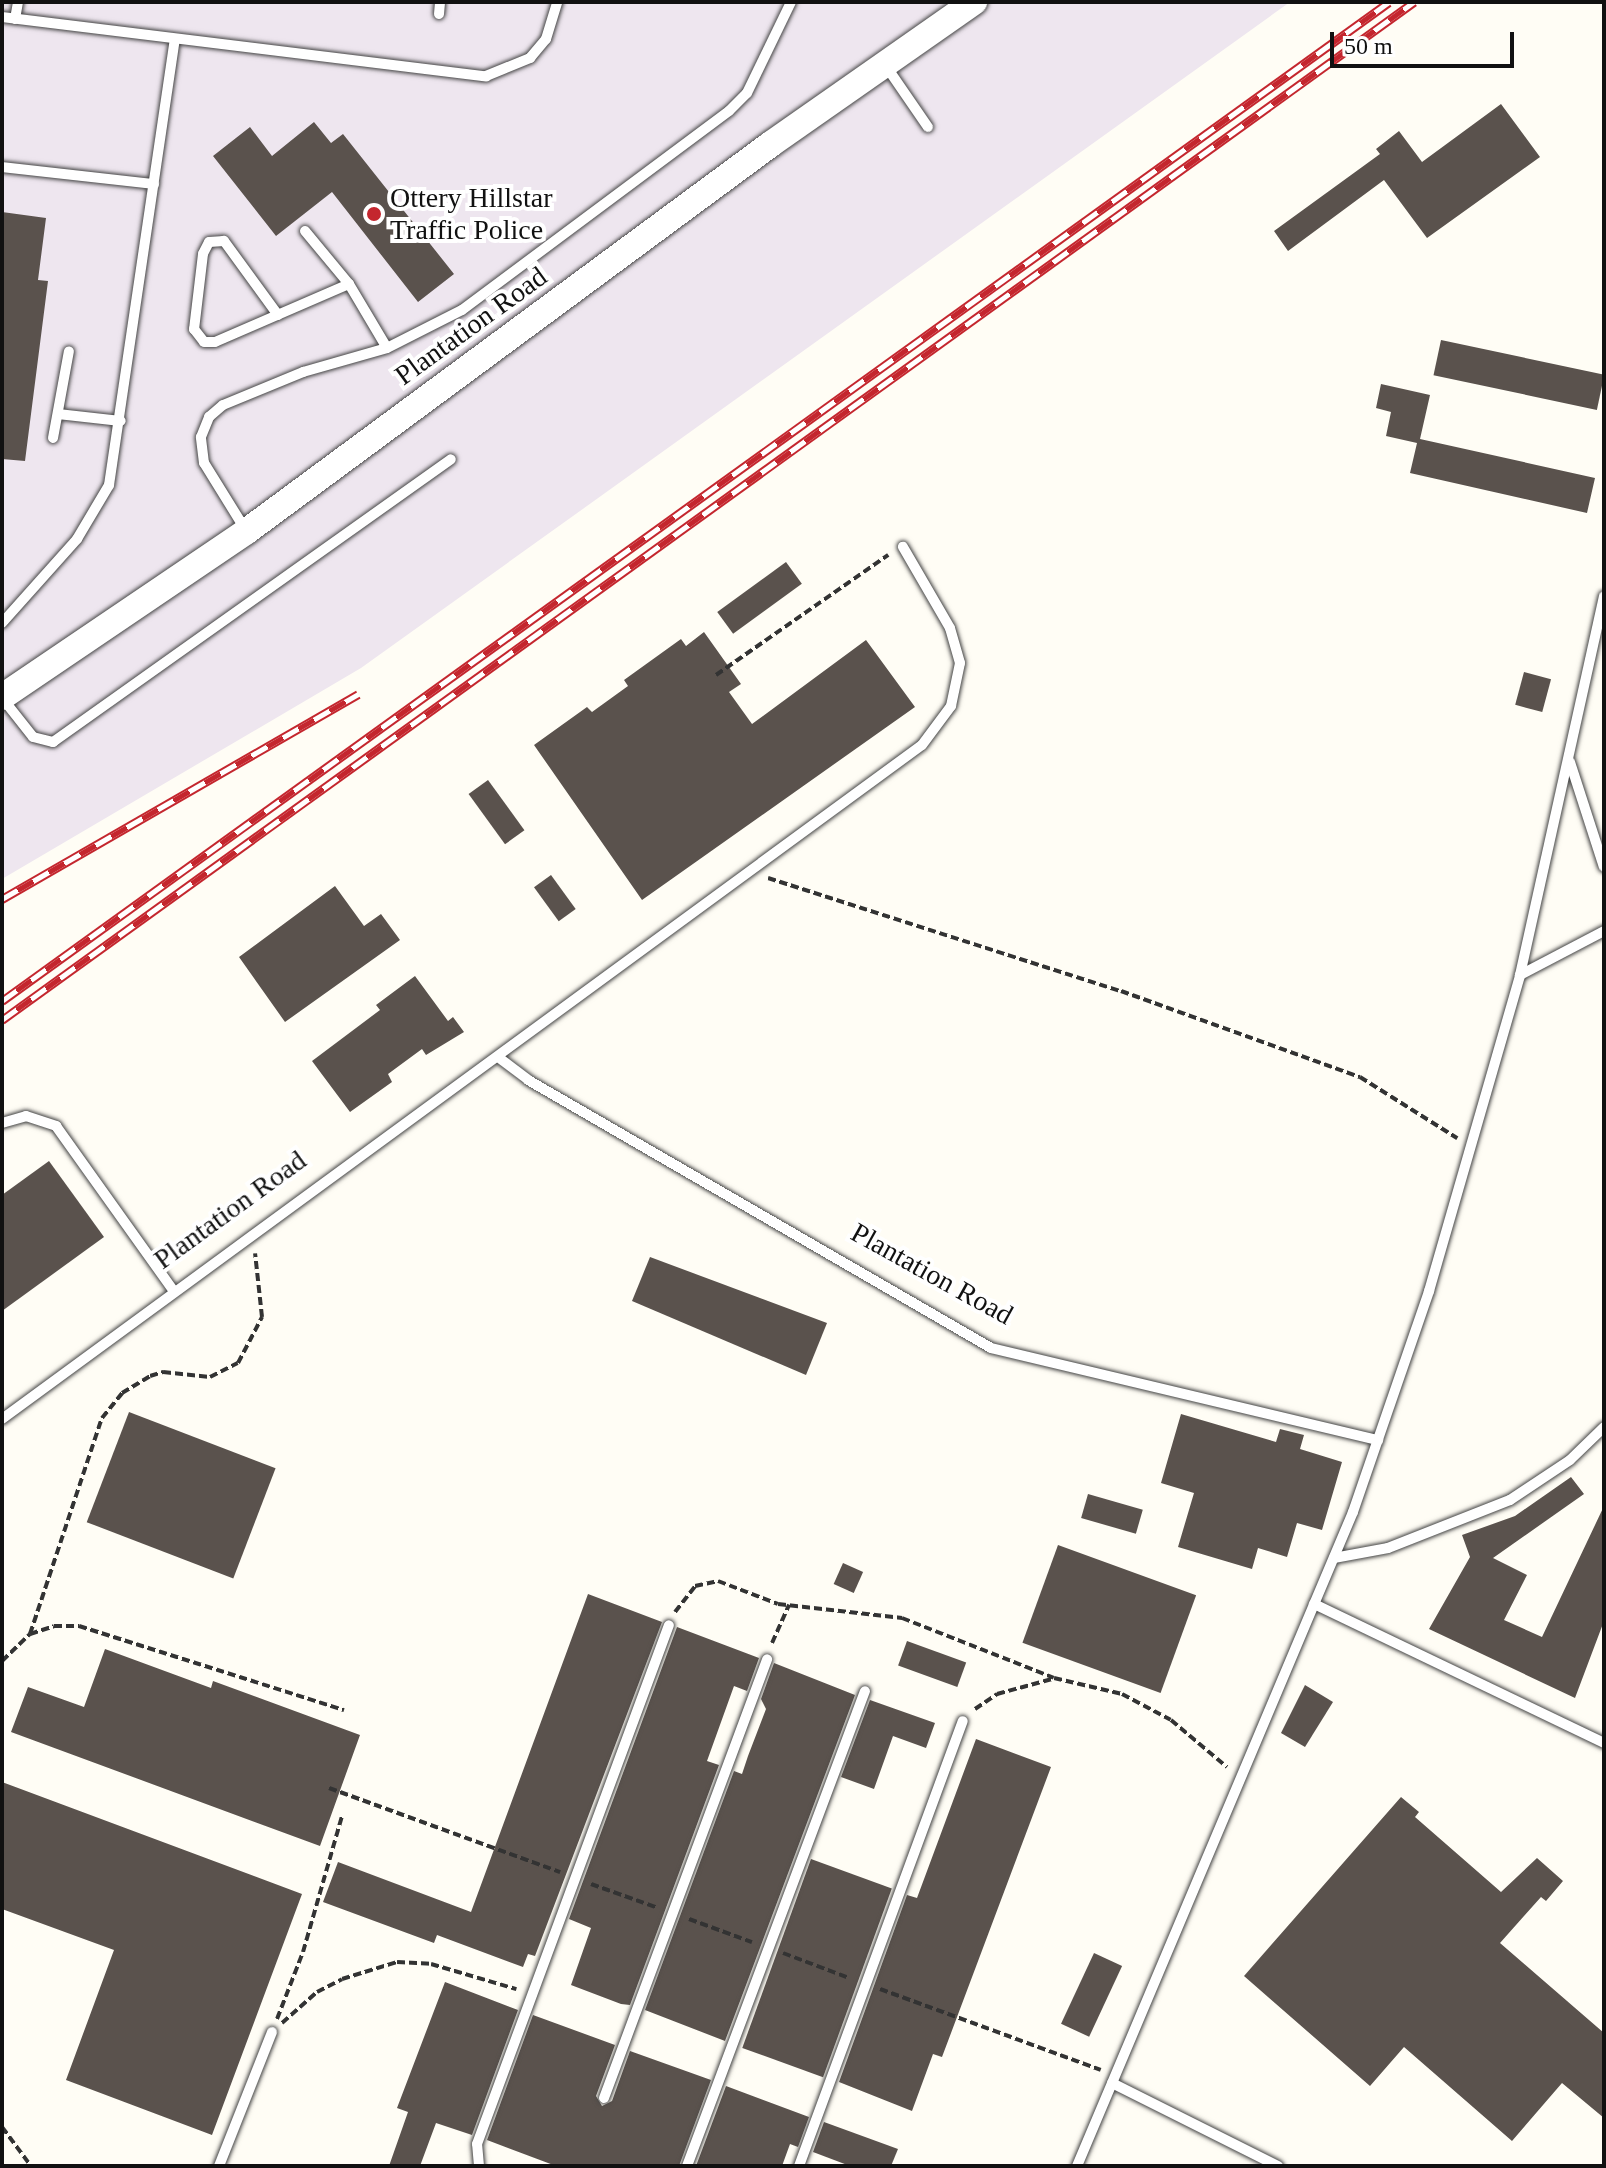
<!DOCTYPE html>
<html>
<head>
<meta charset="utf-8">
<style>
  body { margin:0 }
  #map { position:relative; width:1606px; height:2168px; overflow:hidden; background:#fffdf5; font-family:"Times New Roman",serif }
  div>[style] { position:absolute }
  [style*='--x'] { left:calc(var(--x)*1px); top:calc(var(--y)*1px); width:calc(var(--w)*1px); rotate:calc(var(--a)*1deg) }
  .industrial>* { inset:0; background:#eee6ef }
  .building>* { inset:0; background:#5a524d; transform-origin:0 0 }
  .path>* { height:4px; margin-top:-2px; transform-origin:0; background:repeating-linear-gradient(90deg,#333 0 8px,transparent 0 12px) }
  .roads { filter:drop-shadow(0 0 2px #444) drop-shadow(0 0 2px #444) }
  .service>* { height:10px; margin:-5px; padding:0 5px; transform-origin:5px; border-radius:5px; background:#fff }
  .tertiary>* { height:26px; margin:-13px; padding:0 13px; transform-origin:13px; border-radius:13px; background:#fff }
  .rail>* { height:9px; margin-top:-4.5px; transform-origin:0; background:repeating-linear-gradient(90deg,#fff 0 18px,#c4262e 0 36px); box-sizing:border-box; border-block:2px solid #c4262e }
  .dots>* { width:22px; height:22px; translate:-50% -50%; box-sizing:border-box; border:4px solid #fff; border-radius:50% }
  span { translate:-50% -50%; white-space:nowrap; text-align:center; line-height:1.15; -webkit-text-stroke:8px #fff; paint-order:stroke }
  .poi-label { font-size:28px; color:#111 }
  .left { translate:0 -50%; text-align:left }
  .street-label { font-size:28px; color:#111 }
  .frame { position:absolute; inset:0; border:4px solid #111; pointer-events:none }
  .scale { position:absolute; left:1330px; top:32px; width:184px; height:36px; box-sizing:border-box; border:4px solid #111; border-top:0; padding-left:10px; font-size:24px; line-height:28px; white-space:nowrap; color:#111; -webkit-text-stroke:6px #fff; paint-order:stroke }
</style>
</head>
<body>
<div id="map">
  <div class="industrial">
    <i style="clip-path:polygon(2px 2px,1290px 2px,361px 668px,2px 879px)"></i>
  </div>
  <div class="building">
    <i style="clip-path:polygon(1501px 104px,1540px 157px,1427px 238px,1384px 180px,1288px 251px,1274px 231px,1380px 154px,1376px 149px,1399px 131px,1422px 162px)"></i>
    <i style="clip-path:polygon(314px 122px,331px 143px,343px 134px,454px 274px,418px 302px,332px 192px,276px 236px,213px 156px,250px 127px,272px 156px)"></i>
    <i style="clip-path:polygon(2px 212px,46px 218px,38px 280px,48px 281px,25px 461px,2px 459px)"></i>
    <i style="left:1441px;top:340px;width:167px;height:36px;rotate:12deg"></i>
    <i style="clip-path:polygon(1381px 384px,1430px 395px,1420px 439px,1595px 478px,1587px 513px,1410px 473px,1417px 443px,1386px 436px,1391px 412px,1376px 408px)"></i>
    <i style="left:786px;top:562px;width:27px;height:85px;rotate:54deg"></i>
    <i style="clip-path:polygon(704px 632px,741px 684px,729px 692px,752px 724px,866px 640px,915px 707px,642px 900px,534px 745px,587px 707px,592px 712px,628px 686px,624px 680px,681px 639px,686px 646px)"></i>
    <i style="left:1524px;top:672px;width:28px;height:34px;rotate:15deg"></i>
    <i style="left:488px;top:780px;width:62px;height:24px;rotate:54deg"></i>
    <i style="left:551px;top:875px;width:42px;height:21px;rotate:54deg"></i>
    <i style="clip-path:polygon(335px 886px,364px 926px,381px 914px,400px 940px,285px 1022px,239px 957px)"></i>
    <i style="clip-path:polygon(415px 976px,448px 1021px,453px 1017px,464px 1032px,426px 1055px,422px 1049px,388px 1074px,392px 1082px,350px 1112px,312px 1061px,380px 1010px,376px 1005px)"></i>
    <i style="clip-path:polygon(49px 1161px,104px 1237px,2px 1311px,2px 1195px)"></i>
    <i style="clip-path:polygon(650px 1257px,827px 1323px,806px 1375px,632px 1301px)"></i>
    <i style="left:129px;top:1412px;width:157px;height:118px;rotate:21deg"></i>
    <i style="clip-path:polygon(1181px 1414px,1276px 1442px,1280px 1429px,1304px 1435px,1300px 1449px,1342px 1462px,1322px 1530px,1297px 1523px,1287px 1557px,1258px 1548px,1252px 1569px,1178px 1547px,1194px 1493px,1161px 1483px)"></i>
    <i style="clip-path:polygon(1571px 1477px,1584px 1494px,1493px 1558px,1527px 1575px,1504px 1620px,1542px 1637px,1604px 1506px,1604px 1621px,1575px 1698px,1429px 1629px,1470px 1557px,1462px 1535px,1515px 1516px)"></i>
    <i style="left:1088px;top:1494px;width:57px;height:25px;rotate:16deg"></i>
    <i style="left:1058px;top:1545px;width:147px;height:104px;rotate:20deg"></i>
    <i style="left:843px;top:1563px;width:22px;height:23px;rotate:24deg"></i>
    <i style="clip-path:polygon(588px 1594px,662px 1622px,535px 1956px,528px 1954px,523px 1967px,437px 1935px,434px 1943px,323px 1902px,338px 1862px,471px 1912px)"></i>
    <i style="clip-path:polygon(677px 1627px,759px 1658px,747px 1691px,734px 1686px,707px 1761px,719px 1765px,630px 2005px,621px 2004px,571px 1985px,591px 1928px,569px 1919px)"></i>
    <i style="left:907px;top:1641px;width:63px;height:26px;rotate:20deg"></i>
    <i style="clip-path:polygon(105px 1649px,211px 1688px,213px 1681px,360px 1735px,320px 1846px,11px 1732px,28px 1687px,84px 1707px)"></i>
    <i style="clip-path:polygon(774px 1663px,855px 1695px,725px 2041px,645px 2010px,734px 1771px,742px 1774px,748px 1756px,766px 1709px,761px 1699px)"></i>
    <i style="clip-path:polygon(1305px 1685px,1333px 1702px,1305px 1747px,1281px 1733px)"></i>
    <i style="clip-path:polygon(870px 1700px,935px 1723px,926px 1748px,893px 1736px,874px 1789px,841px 1777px)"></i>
    <i style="clip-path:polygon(976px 1739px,1051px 1767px,942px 2057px,933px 2054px,912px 2111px,839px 2082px,907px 1895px,917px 1898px)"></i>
    <i style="clip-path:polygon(2px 1782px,302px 1894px,212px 2135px,66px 2080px,114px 1950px,2px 1909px)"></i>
    <i style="clip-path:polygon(1401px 1797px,1419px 1812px,1415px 1817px,1501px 1892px,1537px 1858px,1563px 1881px,1546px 1901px,1541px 1897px,1500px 1943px,1604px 2033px,1604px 2118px,1562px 2083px,1512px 2141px,1404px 2047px,1370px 2086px,1244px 1976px)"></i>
    <i style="left:811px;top:1859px;width:86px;height:201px;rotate:20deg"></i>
    <i style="left:1094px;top:1953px;width:31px;height:78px;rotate:25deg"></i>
    <i style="clip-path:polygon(445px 1982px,518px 2010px,472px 2135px,436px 2123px,420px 2166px,389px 2166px,408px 2112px,397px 2108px)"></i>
    <i style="clip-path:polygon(533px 2015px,615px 2045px,596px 2096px,602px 2106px,612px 2101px,630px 2051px,711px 2080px,679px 2166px,556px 2166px,487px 2140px)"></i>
    <i style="clip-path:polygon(726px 2086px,809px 2117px,798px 2147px,790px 2144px,782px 2166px,696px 2166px)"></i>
    <i style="clip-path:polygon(824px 2122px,898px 2149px,891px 2166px,850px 2166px,813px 2152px)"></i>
  </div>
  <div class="path">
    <i style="--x:716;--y:675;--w:210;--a:-34.9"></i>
    <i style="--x:768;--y:878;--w:371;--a:17.8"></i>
    <i style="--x:1121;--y:991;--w:254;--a:19.8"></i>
    <i style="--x:1360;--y:1077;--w:115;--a:32.2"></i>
    <i style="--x:675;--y:1612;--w:33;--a:-52"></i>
    <i style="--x:695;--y:1586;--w:24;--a:-12"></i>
    <i style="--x:718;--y:1581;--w:64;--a:21"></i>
    <i style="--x:778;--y:1604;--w:125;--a:6.4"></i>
    <i style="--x:902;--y:1618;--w:163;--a:21.5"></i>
    <i style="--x:1054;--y:1678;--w:70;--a:13.2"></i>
    <i style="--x:1122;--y:1694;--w:55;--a:28"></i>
    <i style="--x:1171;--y:1720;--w:73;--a:40"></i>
    <i style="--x:30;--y:1634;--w:228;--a:-71.6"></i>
    <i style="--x:102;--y:1418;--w:32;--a:-51"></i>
    <i style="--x:122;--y:1393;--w:33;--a:-31"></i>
    <i style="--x:150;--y:1376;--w:14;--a:-17"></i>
    <i style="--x:163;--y:1372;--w:47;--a:6.1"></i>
    <i style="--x:210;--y:1377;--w:31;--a:-27"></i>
    <i style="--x:238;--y:1363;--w:52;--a:-62.4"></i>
    <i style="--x:262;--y:1317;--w:64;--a:-96.2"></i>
    <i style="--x:772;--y:1643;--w:42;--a:-65.9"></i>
    <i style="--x:2;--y:1661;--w:39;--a:-44"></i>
    <i style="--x:30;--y:1634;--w:25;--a:-18"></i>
    <i style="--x:54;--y:1626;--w:25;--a:0"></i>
    <i style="--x:79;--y:1626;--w:278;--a:17.6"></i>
    <i style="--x:975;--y:1709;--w:27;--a:-34"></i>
    <i style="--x:997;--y:1694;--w:57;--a:-15.3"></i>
    <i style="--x:329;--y:1788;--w:246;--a:20"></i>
    <i style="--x:591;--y:1884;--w:71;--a:19.7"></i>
    <i style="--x:689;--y:1919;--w:67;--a:20.1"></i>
    <i style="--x:783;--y:1953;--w:71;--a:20.7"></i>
    <i style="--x:880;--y:1989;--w:235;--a:20.1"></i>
    <i style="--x:277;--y:2019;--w:72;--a:-68.8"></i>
    <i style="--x:303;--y:1952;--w:141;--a:-74"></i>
    <i style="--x:282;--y:2023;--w:47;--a:-41.5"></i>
    <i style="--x:317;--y:1992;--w:28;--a:-27"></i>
    <i style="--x:342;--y:1979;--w:58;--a:-17.2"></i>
    <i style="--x:397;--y:1962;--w:34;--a:3"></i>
    <i style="--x:431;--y:1964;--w:89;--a:16.4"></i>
    <i style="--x:2;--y:2127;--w:49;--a:53.4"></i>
  </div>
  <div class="roads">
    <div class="service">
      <i style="--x:439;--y:14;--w:12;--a:-85"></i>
      <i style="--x:2;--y:17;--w:488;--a:7"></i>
      <i style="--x:486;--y:76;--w:48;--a:-22.2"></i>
      <i style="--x:530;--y:58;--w:25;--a:-50"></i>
      <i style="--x:546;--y:39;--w:39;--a:-73"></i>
      <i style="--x:15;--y:19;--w:17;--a:-80"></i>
      <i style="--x:886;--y:66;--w:74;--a:55.5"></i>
      <i style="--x:2;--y:167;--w:153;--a:6.4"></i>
      <i style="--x:305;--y:231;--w:69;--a:50.3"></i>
      <i style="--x:278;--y:315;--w:92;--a:-126.1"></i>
      <i style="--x:224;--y:241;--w:15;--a:176"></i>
      <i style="--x:209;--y:242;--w:13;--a:117"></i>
      <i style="--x:203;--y:254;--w:76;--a:96.8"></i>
      <i style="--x:194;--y:329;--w:16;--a:52"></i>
      <i style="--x:204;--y:342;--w:11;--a:0"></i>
      <i style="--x:215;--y:342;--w:146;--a:-23.4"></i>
      <i style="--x:349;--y:284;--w:74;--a:59.3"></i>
      <i style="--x:58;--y:414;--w:63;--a:6.3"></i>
      <i style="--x:53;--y:438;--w:88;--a:-79.6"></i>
      <i style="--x:245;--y:529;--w:78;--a:-121.8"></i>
      <i style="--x:204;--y:463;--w:26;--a:-97"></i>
      <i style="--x:201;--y:437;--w:22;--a:-68"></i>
      <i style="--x:209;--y:417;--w:18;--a:-41"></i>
      <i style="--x:223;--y:405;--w:87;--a:-22.4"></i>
      <i style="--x:303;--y:372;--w:87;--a:-15.9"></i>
      <i style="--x:387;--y:348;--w:84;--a:-26.9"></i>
      <i style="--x:462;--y:310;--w:333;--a:-36.7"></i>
      <i style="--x:729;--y:111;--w:25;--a:-45"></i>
      <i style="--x:747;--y:93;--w:101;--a:-64.2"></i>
      <i style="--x:2;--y:623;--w:113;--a:-48.2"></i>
      <i style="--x:77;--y:539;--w:63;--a:-59.3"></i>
      <i style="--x:109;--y:485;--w:450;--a:-81.6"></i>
      <i style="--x:3;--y:699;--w:48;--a:51.7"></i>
      <i style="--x:33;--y:737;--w:21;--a:14"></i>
      <i style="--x:53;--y:742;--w:488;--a:-35.4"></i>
      <i style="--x:1570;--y:762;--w:110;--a:72.1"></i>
      <i style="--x:1520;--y:975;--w:95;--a:-27.6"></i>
      <i style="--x:498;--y:1057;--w:38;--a:37"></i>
      <i style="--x:528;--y:1080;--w:535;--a:30.06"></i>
      <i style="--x:991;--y:1348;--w:398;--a:13.4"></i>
      <i style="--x:2;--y:1123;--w:25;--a:-16"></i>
      <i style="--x:26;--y:1116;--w:32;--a:18"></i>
      <i style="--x:56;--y:1126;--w:201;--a:54.5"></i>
      <i style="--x:2;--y:1419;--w:1140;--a:-36.23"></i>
      <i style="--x:922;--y:745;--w:49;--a:-53.4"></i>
      <i style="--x:951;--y:706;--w:44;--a:-78.2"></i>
      <i style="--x:960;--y:663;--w:36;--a:-106"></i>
      <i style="--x:950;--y:628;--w:94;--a:-120.1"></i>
      <i style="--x:1334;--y:1558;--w:55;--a:-10.5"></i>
      <i style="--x:1388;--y:1548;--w:131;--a:-21.5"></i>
      <i style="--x:1510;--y:1500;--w:72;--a:-33.7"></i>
      <i style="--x:1570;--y:1460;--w:47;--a:-44.1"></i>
      <i style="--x:1314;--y:1604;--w:322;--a:25.6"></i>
      <i style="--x:1112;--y:2083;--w:186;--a:26.6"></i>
      <i style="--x:604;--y:2098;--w:468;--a:-69.6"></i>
      <i style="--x:219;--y:2166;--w:144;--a:-68.4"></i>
      <i style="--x:479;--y:2166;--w:22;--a:-95"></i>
      <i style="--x:477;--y:2144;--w:553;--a:-69.7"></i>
      <i style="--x:687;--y:2166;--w:507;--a:-69.46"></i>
      <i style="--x:799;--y:2166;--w:474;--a:-69.8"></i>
      <i style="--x:1077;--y:2166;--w:710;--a:-67.12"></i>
      <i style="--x:1353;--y:1512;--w:234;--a:-71"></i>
      <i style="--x:1429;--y:1291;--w:329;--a:-73.9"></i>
      <i style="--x:1520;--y:975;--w:388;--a:-77.5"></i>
    </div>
    <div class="tertiary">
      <i style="--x:2;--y:697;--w:296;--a:-34.1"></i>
      <i style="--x:247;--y:531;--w:651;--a:-36.45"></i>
      <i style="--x:771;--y:144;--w:248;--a:-35"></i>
    </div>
  </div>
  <div class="rail">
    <i style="--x:2;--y:899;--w:411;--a:-29.9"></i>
    <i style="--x:2;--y:1001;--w:1709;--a:-35.76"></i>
    <i style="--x:2;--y:1020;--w:1741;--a:-35.79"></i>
  </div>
  <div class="dots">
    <i style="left:374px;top:214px;background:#c4262e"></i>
  </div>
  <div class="poi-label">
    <span class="left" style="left:390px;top:214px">Ottery Hillstar<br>Traffic Police</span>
  </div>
  <div class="street-label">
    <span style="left:471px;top:326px;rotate:-36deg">Plantation Road</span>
    <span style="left:230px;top:1210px;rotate:-36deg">Plantation Road</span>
    <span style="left:932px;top:1274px;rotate:29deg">Plantation Road</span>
  </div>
  <div class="frame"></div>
  <div class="scale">50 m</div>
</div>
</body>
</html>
